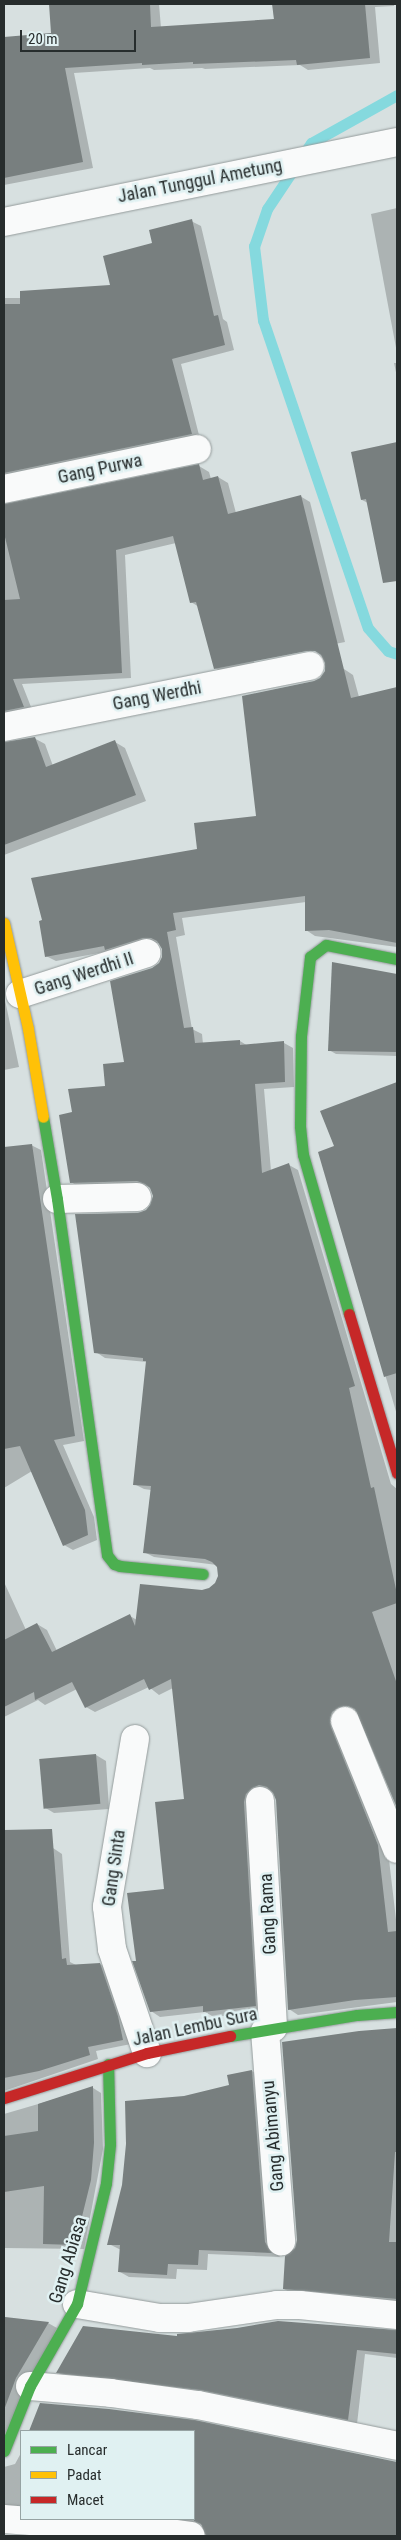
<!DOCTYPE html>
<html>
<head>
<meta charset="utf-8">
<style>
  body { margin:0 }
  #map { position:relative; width:401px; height:2540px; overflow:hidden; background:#d7e0e0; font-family:"Roboto Condensed",sans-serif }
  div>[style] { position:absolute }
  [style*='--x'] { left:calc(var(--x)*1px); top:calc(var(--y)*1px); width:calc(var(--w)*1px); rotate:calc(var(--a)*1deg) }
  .shadow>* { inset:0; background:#0003 }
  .stream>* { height:11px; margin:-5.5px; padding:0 5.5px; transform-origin:5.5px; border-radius:5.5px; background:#85d9de }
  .building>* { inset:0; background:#787f7f; transform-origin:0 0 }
  .roads { filter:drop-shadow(0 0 1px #949b9b) drop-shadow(0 0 1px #949b9b) }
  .street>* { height:28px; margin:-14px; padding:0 14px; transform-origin:14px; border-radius:14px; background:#f9fafa }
  .fast>* { height:11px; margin:-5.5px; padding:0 5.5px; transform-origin:5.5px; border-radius:5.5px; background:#4caf50 }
  .slow>* { height:11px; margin:-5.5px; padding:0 5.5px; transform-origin:5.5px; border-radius:5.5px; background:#ffc107 }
  .jam>* { height:11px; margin:-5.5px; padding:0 5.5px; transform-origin:5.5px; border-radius:5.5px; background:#c62828 }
  span { translate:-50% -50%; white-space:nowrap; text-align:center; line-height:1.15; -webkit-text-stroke:5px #e0f1f2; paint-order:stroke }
  .street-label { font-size:18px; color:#272d2d }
  .frame { position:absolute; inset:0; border:5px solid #272d2d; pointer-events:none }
  .legend { position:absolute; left:20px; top:2430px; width:175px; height:90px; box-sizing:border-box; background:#e0f1f2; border:1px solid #96a3a3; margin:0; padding:6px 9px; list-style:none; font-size:15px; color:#272d2d }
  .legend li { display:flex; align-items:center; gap:10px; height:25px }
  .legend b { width:25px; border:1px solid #96a3a3 }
  .scale { position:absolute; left:20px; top:30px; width:116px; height:22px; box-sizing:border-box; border:2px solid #272d2d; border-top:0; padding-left:6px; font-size:15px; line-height:18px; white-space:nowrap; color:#272d2d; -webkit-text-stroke:4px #e0f1f2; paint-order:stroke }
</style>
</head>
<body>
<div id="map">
  <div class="shadow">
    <i style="clip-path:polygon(51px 4px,159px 4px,161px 28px,274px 21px,273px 4px,394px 4px,394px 6px,375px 7px,380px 63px,308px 70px,300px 65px,205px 69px,202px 68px,154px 70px,150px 68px,74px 73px,93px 168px,4px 185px,4px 38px,53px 35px)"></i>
    <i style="clip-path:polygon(397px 208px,397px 353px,371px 214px)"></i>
    <i style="clip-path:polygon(191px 221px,201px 226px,223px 319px,227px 322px,234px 350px,181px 364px,200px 439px,4px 479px,4px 298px,21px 298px,112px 286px,154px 244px)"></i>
    <i style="clip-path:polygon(394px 363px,397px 363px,397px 377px)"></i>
    <i style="clip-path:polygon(397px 443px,397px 554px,388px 556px,368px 503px,362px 500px,352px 453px)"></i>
    <i style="clip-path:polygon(199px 466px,209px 472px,211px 479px,218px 477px,228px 483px,236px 513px,300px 496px,310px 502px,345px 642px,254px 660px,255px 668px,225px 674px,215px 668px,199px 607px,191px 602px,176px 543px,125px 555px,131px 678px,22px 684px,33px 712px,4px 723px,4px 511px)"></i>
    <i style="clip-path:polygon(326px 669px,344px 669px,353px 675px,359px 697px,397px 689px,397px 947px,315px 936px,306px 930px,306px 902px,182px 918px,185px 935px,176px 937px,192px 1029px,202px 1034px,203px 1044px,240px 1041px,248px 1046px,284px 1043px,293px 1048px,294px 1087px,264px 1089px,271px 1171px,289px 1165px,298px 1170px,391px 1484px,397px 1489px,397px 1747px,381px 1698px,357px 1711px,350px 1711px,388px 1851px,397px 1928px,397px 2002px,298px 2015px,289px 2009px,277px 1800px,273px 1791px,269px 1790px,262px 1793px,265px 2011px,214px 2017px,205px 2012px,160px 2017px,151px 2011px,137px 1962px,166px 1890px,185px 1800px,173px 1688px,159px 1695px,149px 1687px,95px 1712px,86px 1707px,77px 1689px,45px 1705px,38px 1700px,4px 1717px,4px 1582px,26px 1630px,37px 1624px,47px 1630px,57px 1651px,130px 1616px,137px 1620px,202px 1591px,210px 1590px,216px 1584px,220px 1576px,217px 1565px,154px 1557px,144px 1552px,151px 1490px,144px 1489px,134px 1484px,147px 1362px,105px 1358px,96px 1352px,76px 1215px,145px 1212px,152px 1205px,154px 1196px,150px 1187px,147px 1186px,81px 1188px,71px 1182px,106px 1087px,126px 1063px,153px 969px,160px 964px,163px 957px,163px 948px,160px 943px,153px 943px,56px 961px,46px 956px,199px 850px,257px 817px,313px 683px,322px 678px)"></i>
    <i style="clip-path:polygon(34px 738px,45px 744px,53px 766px,115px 742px,125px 748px,146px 801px,4px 855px,4px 743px)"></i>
    <i style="clip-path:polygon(397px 975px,397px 1056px,336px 1054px,329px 1050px,330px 1009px)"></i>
    <i style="clip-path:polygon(4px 995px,19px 1067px,4px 1070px)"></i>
    <i style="clip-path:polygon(397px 1083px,397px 1415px,320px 1153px,335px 1147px,322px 1112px)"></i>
    <i style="clip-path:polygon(31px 1145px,41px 1150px,84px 1441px,63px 1445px,94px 1517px,97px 1540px,73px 1550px,64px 1545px,32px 1471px,4px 1488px,4px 1148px)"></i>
    <i style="clip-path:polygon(96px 1755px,106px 1761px,109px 1809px,54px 1813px,44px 1807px)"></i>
    <i style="clip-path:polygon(53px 1848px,62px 1854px,70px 1962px,76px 1965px,100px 1964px,109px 1969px,131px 2044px,96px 2051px,98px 2059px,4px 2091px,4px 1853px)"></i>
    <i style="clip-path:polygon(397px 2040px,397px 2303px,293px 2294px,284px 2289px,296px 2249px,340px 2042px)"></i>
    <i style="clip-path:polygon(252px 2071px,261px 2077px,274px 2248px,280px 2257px,208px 2254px,207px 2270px,177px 2269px,176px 2279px,129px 2277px,120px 2272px,121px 2250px,109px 2244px,184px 2097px,230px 2086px)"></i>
    <i style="clip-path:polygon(93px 2088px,101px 2093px,103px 2149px,84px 2249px,4px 2248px,4px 2114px)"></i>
    <i style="clip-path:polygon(4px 2318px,48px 2323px,57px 2328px,4px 2436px)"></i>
    <i style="clip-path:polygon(397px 2331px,397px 2358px,365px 2354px,357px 2424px,66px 2377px,57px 2372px,178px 2337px)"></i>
    <i style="clip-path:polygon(41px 2404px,195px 2422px,397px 2464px,397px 2536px,385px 2532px,384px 2536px,207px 2536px,203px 2525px,156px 2519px,194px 2519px,194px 2431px,30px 2431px)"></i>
    <i style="clip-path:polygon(21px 2453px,21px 2508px,4px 2510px,4px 2467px,15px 2464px)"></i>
  </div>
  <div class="stream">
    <i style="--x:397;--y:95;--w:98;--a:150.8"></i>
    <i style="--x:311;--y:143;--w:79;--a:123.7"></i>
    <i style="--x:267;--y:209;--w:39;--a:109"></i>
    <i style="--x:254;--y:246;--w:75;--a:83.1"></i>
    <i style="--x:263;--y:320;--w:325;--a:71.2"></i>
    <i style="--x:368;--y:628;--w:30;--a:49"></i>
    <i style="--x:388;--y:651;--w:9;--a:18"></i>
  </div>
  <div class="building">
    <i style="clip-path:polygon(49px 4px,150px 4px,151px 27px,274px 19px,272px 4px,365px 4px,370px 58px,297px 65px,296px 60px,193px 64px,193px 62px,142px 65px,142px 63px,65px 68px,83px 162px,4px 178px,4px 37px,51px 33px)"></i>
    <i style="clip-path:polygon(192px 219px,214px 316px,218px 315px,225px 345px,172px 359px,192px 434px,4px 473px,4px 304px,20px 304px,20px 291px,110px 285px,103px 256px,152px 243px,149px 230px)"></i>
    <i style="clip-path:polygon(397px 442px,397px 581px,383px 583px,366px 499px,361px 500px,351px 452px)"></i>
    <i style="clip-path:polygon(199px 464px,203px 480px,218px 476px,228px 514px,301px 495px,351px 698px,397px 687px,397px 943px,329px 930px,305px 931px,305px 896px,173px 913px,176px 930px,167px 932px,184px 1028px,193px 1027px,195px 1043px,240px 1040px,240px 1045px,284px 1041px,285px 1082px,255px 1084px,262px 1173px,289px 1163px,355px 1386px,349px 1388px,371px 1488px,374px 1487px,397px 1594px,397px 1603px,372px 1612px,397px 1684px,397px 1808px,355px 1709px,348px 1706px,339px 1707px,332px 1712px,330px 1719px,331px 1727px,378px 1845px,388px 1932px,397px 1931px,397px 1997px,355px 2000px,288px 2010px,276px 1800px,273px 1793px,267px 1787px,259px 1785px,252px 1788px,246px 1794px,244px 1802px,256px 2006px,203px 2012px,203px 2006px,150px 2012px,132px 1961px,136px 1961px,127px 1893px,164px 1889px,155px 1802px,184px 1799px,171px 1679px,149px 1690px,144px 1679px,85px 1708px,72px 1682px,35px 1700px,34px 1692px,4px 1707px,4px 1640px,37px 1623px,52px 1652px,130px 1614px,135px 1626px,140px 1584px,202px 1590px,209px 1588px,215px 1583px,218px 1576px,217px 1567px,212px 1562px,205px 1559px,143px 1553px,151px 1486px,133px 1485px,146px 1361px,143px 1361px,143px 1358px,94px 1353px,75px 1214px,138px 1213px,146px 1210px,150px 1205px,153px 1196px,150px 1188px,145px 1184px,137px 1181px,70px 1183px,59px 1115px,72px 1112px,68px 1089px,105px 1086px,103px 1064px,124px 1062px,110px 981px,152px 968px,159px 963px,162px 957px,162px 949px,157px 941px,151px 938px,143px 938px,105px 950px,104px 946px,45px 957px,39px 921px,42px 920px,31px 878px,197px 849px,194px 823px,256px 816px,242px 696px,314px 681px,320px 678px,325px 671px,325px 663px,321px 655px,315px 651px,307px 651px,214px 669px,196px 602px,190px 603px,173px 536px,116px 550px,122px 673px,13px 679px,24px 707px,4px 711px,4px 600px,20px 599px,4px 533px,4px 504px)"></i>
    <i style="clip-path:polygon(35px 737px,46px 767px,115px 740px,136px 795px,4px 845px,4px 742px)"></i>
    <i style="clip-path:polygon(332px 962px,397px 974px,397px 1052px,328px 1051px)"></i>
    <i style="clip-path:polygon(397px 1082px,397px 1373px,384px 1377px,318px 1152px,334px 1146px,320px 1111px)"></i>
    <i style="clip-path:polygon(32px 1144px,75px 1436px,54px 1440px,85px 1510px,88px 1535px,63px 1546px,20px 1446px,4px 1449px,4px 1147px)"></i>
    <i style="left:96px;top:1754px;width:50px;height:57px;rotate:85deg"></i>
    <i style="clip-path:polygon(52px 1829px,62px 1959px,66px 1958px,67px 1965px,100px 1963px,118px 2016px,123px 2040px,88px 2047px,90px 2055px,39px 2071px,4px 2078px,4px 1830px)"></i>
    <i style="clip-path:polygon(397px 2028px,397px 2152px,395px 2152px,389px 2242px,397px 2242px,397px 2299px,283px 2289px,285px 2256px,295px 2248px,297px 2240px,282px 2042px,359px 2031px)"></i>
    <i style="clip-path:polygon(252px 2070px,265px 2242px,272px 2253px,199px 2250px,198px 2265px,168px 2264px,167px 2275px,118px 2272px,120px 2245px,107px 2245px,122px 2185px,126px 2144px,125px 2101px,184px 2096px,229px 2085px,227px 2075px)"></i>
    <i style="clip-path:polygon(93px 2086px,94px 2143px,91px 2180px,75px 2245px,43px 2244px,44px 2186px,4px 2192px,4px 2136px,38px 2131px,38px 2104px)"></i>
    <i style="clip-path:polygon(5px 2317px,49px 2322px,16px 2378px,4px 2410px)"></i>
    <i style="clip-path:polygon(278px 2321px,397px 2330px,397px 2354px,357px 2350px,348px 2420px,200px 2390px,56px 2373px,83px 2326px,177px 2336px,177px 2334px,237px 2328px)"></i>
    <i style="clip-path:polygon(40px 2403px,109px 2409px,195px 2420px,397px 2462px,397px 2536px,206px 2536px,201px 2524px,194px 2521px,194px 2431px,29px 2431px)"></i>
  </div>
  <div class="roads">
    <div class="street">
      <i style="--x:4;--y:222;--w:401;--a:-11.5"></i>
      <i style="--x:4;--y:489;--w:197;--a:-11.7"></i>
      <i style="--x:4;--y:727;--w:312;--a:-11.3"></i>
      <i style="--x:20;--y:994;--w:133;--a:-17.9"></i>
      <i style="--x:57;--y:1199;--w:80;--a:-1.4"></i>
      <i style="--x:345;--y:1721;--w:138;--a:67.9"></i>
      <i style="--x:135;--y:1739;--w:170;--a:99.5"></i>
      <i style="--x:107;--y:1907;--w:42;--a:83.2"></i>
      <i style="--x:112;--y:1949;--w:110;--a:71.4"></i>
      <i style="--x:260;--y:1801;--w:227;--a:86.7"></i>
      <i style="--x:265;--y:2031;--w:211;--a:85.6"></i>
      <i style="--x:77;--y:2304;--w:84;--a:9.6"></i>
      <i style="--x:160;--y:2318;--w:28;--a:0"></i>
      <i style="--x:188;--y:2318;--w:90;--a:-8.3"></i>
      <i style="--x:277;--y:2305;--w:23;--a:0"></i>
      <i style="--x:300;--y:2305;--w:98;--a:5.9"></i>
      <i style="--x:30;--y:2386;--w:81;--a:4.9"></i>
      <i style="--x:111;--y:2393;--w:88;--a:7.9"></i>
      <i style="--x:198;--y:2405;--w:203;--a:11.6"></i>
      <i style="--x:4;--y:2519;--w:142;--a:4.4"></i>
      <i style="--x:146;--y:2530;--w:45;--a:7.6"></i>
    </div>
    <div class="fast">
      <i style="--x:43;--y:1117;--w:83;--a:80.3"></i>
      <i style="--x:57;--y:1199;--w:359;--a:82"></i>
      <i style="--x:107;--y:1555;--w:11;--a:52"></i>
      <i style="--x:114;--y:1564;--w:6;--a:18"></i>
      <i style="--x:120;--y:1566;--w:83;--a:5.5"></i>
      <i style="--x:349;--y:1314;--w:166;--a:-106.1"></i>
      <i style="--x:303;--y:1155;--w:29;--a:-96"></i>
      <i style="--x:300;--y:1126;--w:90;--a:-89.4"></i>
      <i style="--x:301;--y:1036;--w:80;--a:-83.5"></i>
      <i style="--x:310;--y:957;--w:20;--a:-37"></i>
      <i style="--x:326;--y:945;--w:72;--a:11.2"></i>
      <i style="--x:230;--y:2036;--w:129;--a:-9.4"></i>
      <i style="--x:357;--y:2015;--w:40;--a:-4.3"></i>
      <i style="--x:4;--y:2451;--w:70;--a:-68.2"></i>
      <i style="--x:30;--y:2386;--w:95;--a:-60.2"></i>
      <i style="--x:77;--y:2304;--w:124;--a:-76.5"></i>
      <i style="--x:106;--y:2183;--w:39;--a:-84"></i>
      <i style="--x:110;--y:2144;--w:80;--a:-91.4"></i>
    </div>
    <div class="slow">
      <i style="--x:4;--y:923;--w:109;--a:77.2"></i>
      <i style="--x:28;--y:1029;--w:89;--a:80.3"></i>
    </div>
    <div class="jam">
      <i style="--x:349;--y:1314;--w:166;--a:73.2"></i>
      <i style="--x:4;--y:2098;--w:150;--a:-17.5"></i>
      <i style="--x:147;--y:2053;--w:85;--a:-11.6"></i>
    </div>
  </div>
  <div class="street-label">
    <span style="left:200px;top:181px;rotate:-11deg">Jalan Tunggul Ametung</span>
    <span style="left:100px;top:469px;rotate:-12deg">Gang Purwa</span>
    <span style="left:157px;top:696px;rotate:-11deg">Gang Werdhi</span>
    <span style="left:84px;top:974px;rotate:-18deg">Gang Werdhi II</span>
    <span style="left:114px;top:1868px;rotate:-82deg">Gang Sinta</span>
    <span style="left:268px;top:1914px;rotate:-93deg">Gang Rama</span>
    <span style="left:195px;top:2027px;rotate:-12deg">Jalan Lembu Sura</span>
    <span style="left:273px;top:2136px;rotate:-95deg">Gang Abimanyu</span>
    <span style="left:68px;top:2260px;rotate:-73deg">Gang Abiasa</span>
  </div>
  <div class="frame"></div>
  <ul class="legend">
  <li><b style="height:6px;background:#4caf50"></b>Lancar</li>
  <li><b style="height:6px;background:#ffc107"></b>Padat</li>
  <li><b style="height:6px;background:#c62828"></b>Macet</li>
  </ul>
  <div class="scale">20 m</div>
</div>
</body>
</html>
